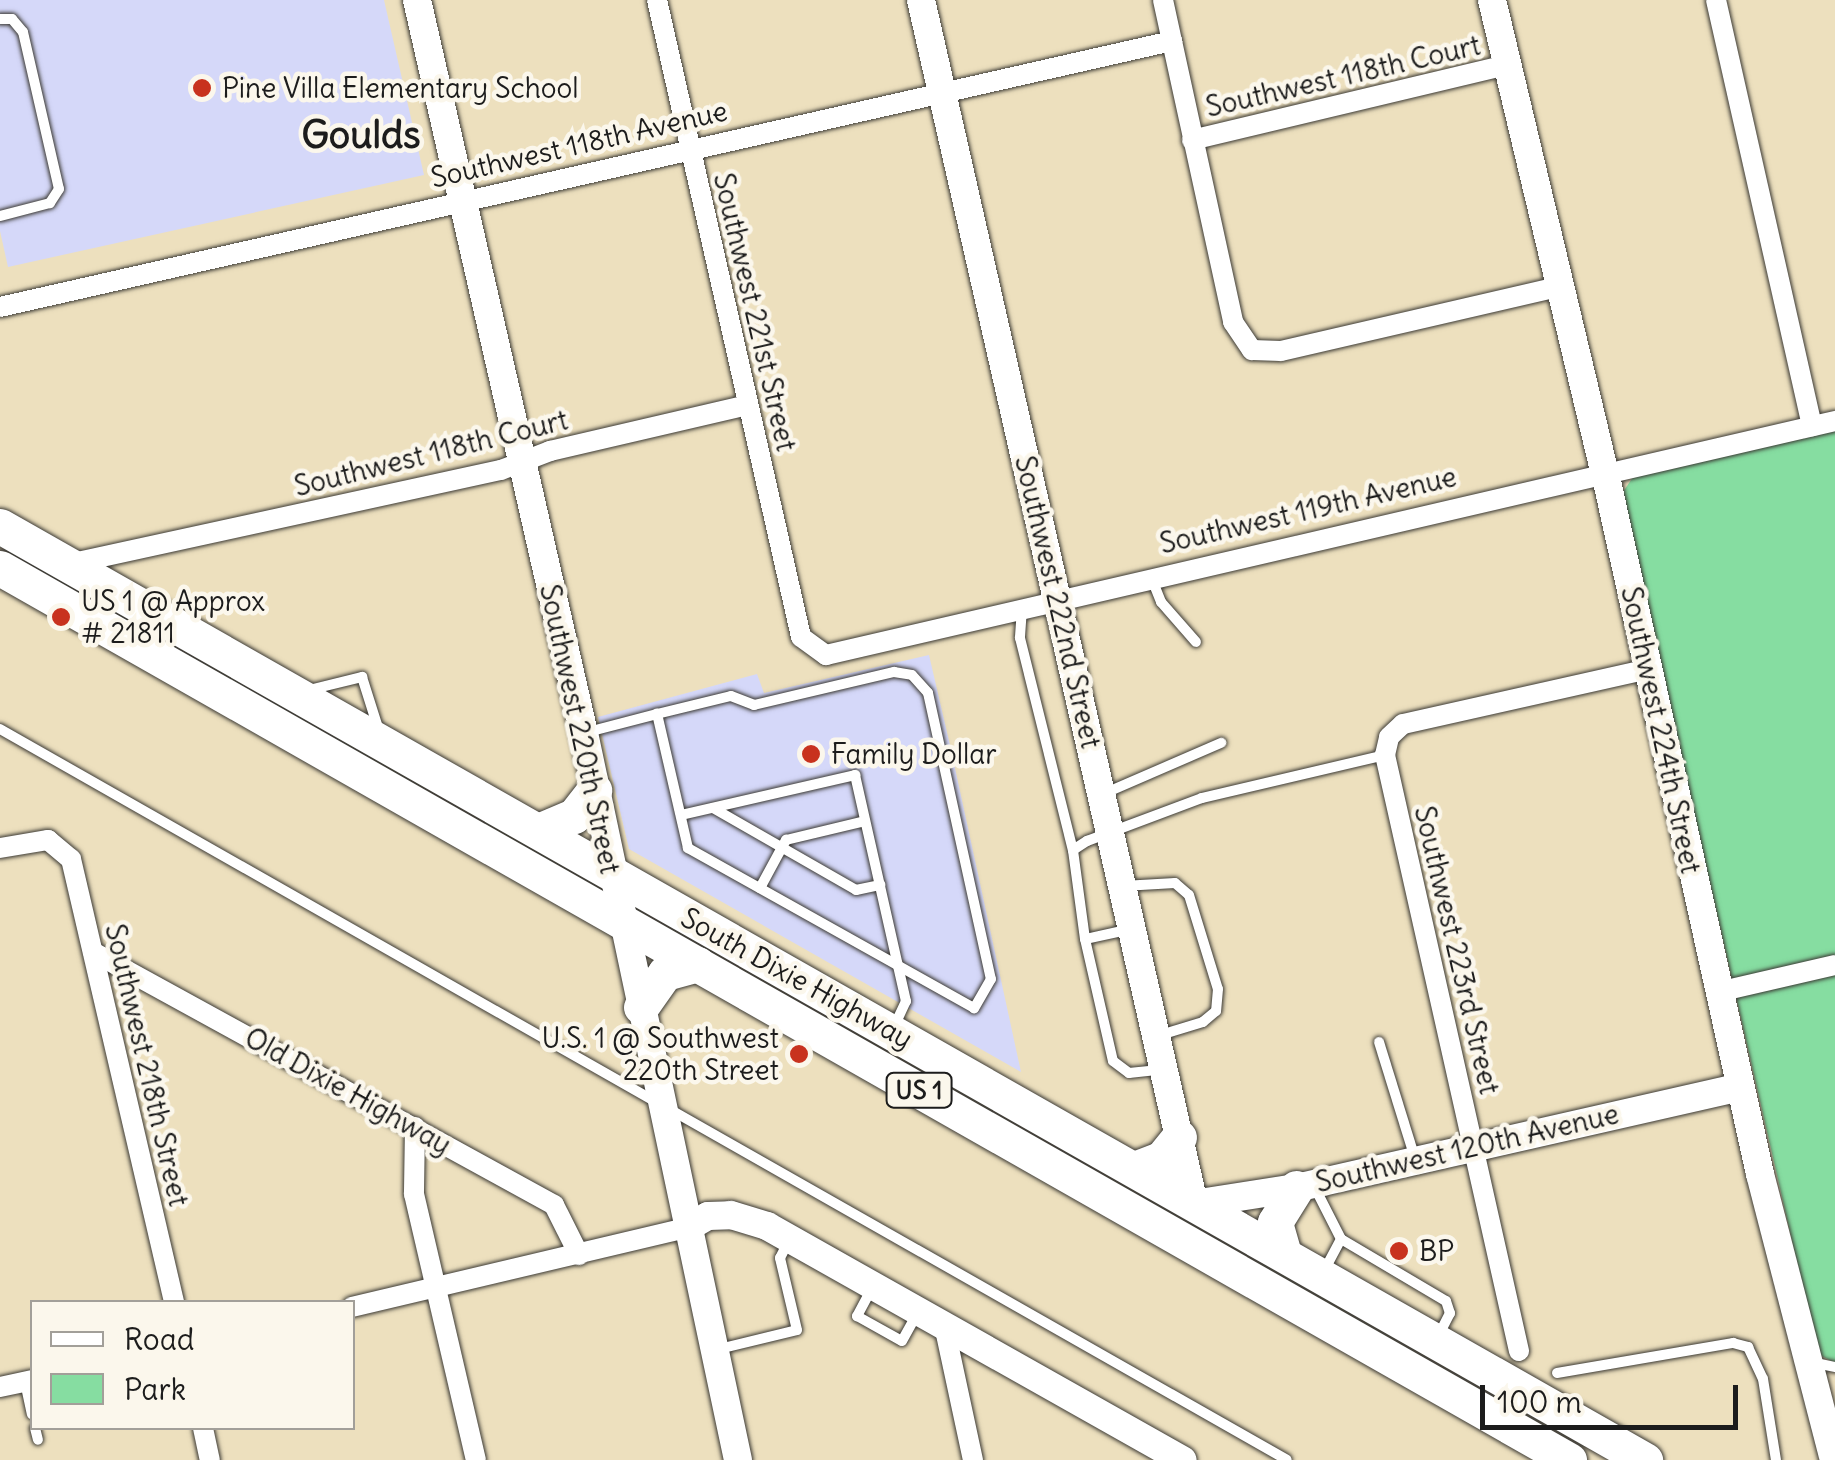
<!DOCTYPE html>
<html>
<head>
<meta charset="utf-8">
<style>
  body { margin:0 }
  #map { position:relative; width:1835px; height:1460px; overflow:hidden; background:#ede0be; font-family:Delius,sans-serif }
  div>[style] { position:absolute }
  [style*='--x'] { left:calc(var(--x)*1px); top:calc(var(--y)*1px); width:calc(var(--w)*1px); rotate:calc(var(--a)*1deg) }
  .built>* { inset:0; background:#d5d8f9 }
  .green>* { inset:0; background:#86dda1 }
  .roads { filter:drop-shadow(0 0 2px #3b3934) drop-shadow(0 0 2px #3b3934) }
  .lane>* { height:10px; margin:-5px; padding:0 5px; transform-origin:5px; border-radius:5px; background:#fff }
  .street>* { height:20px; margin:-10px; padding:0 10px; transform-origin:10px; border-radius:10px; background:#fff }
  .secondary>* { height:28px; margin:-14px; padding:0 14px; transform-origin:14px; border-radius:14px; background:#fff }
  .highway>* { height:35px; margin:-17.5px; padding:0 17.5px; transform-origin:17.5px; border-radius:17.5px; background:#fff }
  .dots>* { width:28px; height:28px; translate:-50% -50%; box-sizing:border-box; border:5px solid #fbf7ec; border-radius:50% }
  span { translate:-50% -50%; white-space:nowrap; text-align:center; line-height:1.15; -webkit-text-stroke:9px #fbf7ec; paint-order:stroke }
  .shield-label span { padding:2px 8px; background:#fbf7ec; border:2px solid; border-radius:8px; -webkit-text-stroke-width:0 }
  .shield-label { font-size:25px; color:#1c1c1c; font-weight:700 }
  .street-label { font-size:28px; color:#1c1c1c }
  .poi-label { font-size:28px; color:#1c1c1c }
  .left { translate:0 -50%; text-align:left }
  .right { translate:-100% -50%; text-align:right }
  .district-label { font-size:38px; color:#1c1c1c; font-weight:700 }
  .legend { position:absolute; left:30px; top:1300px; width:325px; height:130px; box-sizing:border-box; background:#fbf7ec; border:2px solid #a29f99; margin:0; padding:12px 18px; list-style:none; font-size:30px; color:#1c1c1c }
  .legend li { display:flex; align-items:center; gap:20px; height:50px }
  .legend b { width:50px; border:2px solid #a29f99 }
  .scale { position:absolute; left:1480px; top:1385px; width:258px; height:45px; box-sizing:border-box; border:5px solid #1c1c1c; border-top:0; padding-left:12px; font-size:30px; line-height:35px; white-space:nowrap; color:#1c1c1c; -webkit-text-stroke:8px #fbf7ec; paint-order:stroke }
</style>
</head>
<body>
<div id="map">
  <div class="built">
    <i style="clip-path:polygon(0 0,384px 0,424px 175px,8px 267px,0 231px)"></i>
    <i style="clip-path:polygon(929px 655px,950px 745px,1021px 1072px,629px 849px,598px 717px,757px 674px,764px 693px)"></i>
  </div>
  <div class="green">
    <i style="clip-path:polygon(1835px 430px,1835px 1363px,1818px 1354px,1621px 495px,1633px 477px)"></i>
  </div>
  <div class="roads">
    <div class="lane">
      <i style="--x:0;--y:19;--w:12;--a:0"></i>
      <i style="--x:12;--y:19;--w:17;--a:50"></i>
      <i style="--x:23;--y:32;--w:161;--a:77.1"></i>
      <i style="--x:59;--y:189;--w:17;--a:123"></i>
      <i style="--x:50;--y:203;--w:52;--a:165.4"></i>
      <i style="--x:1151;--y:577;--w:27;--a:68"></i>
      <i style="--x:1161;--y:602;--w:53;--a:48.8"></i>
      <i style="--x:1022;--y:608;--w:30;--a:94"></i>
      <i style="--x:1020;--y:638;--w:219;--a:76"></i>
      <i style="--x:309;--y:690;--w:55;--a:-13.8"></i>
      <i style="--x:362;--y:677;--w:57;--a:72.5"></i>
      <i style="--x:0;--y:729;--w:755;--a:29.62"></i>
      <i style="--x:584;--y:733;--w:75;--a:-14.6"></i>
      <i style="--x:657;--y:714;--w:76;--a:-13.7"></i>
      <i style="--x:731;--y:696;--w:25;--a:21"></i>
      <i style="--x:754;--y:705;--w:144;--a:-13.3"></i>
      <i style="--x:894;--y:672;--w:18;--a:9"></i>
      <i style="--x:912;--y:675;--w:24;--a:48"></i>
      <i style="--x:928;--y:693;--w:293;--a:77.6"></i>
      <i style="--x:991;--y:979;--w:34;--a:120"></i>
      <i style="--x:974;--y:1008;--w:328;--a:-150.8"></i>
      <i style="--x:688;--y:848;--w:138;--a:-103"></i>
      <i style="--x:1103;--y:794;--w:129;--a:-23.4"></i>
      <i style="--x:713;--y:808;--w:165;--a:29.8"></i>
      <i style="--x:856;--y:890;--w:25;--a:-12"></i>
      <i style="--x:681;--y:815;--w:179;--a:-12.9"></i>
      <i style="--x:855;--y:775;--w:232;--a:77.3"></i>
      <i style="--x:906;--y:1001;--w:29;--a:115"></i>
      <i style="--x:1123;--y:886;--w:52;--a:-3.3"></i>
      <i style="--x:1175;--y:883;--w:18;--a:41"></i>
      <i style="--x:1189;--y:895;--w:98;--a:72.9"></i>
      <i style="--x:1218;--y:989;--w:22;--a:95"></i>
      <i style="--x:1216;--y:1011;--w:17;--a:140"></i>
      <i style="--x:1203;--y:1022;--w:48;--a:163.1"></i>
      <i style="--x:760;--y:888;--w:55;--a:-61.6"></i>
      <i style="--x:786;--y:840;--w:81;--a:-13.5"></i>
      <i style="--x:1131;--y:929;--w:47;--a:167.7"></i>
      <i style="--x:1085;--y:939;--w:125;--a:77.1"></i>
      <i style="--x:1113;--y:1061;--w:20;--a:37"></i>
      <i style="--x:1129;--y:1073;--w:30;--a:-6"></i>
      <i style="--x:1085;--y:939;--w:90;--a:-97.7"></i>
      <i style="--x:1073;--y:850;--w:17;--a:-33"></i>
      <i style="--x:1087;--y:841;--w:123;--a:-20.5"></i>
      <i style="--x:1202;--y:798;--w:188;--a:-13.2"></i>
      <i style="--x:1379;--y:1042;--w:121;--a:72.8"></i>
      <i style="--x:671;--y:1110;--w:708;--a:29.6"></i>
      <i style="--x:1313;--y:1184;--w:62;--a:63"></i>
      <i style="--x:1341;--y:1239;--w:122;--a:30.6"></i>
      <i style="--x:1446;--y:1301;--w:13;--a:72"></i>
      <i style="--x:1450;--y:1313;--w:25;--a:117"></i>
      <i style="--x:1325;--y:1269;--w:34;--a:-62"></i>
      <i style="--x:872;--y:1288;--w:32;--a:118"></i>
      <i style="--x:857;--y:1316;--w:51;--a:29.1"></i>
      <i style="--x:902;--y:1341;--w:33;--a:-61"></i>
      <i style="--x:719;--y:1349;--w:80;--a:-13.7"></i>
      <i style="--x:797;--y:1330;--w:74;--a:-103.3"></i>
      <i style="--x:780;--y:1258;--w:18;--a:-63"></i>
      <i style="--x:1811;--y:1362;--w:25;--a:12"></i>
      <i style="--x:1557;--y:1373;--w:179;--a:-9.7"></i>
      <i style="--x:1733;--y:1343;--w:16;--a:15"></i>
      <i style="--x:1748;--y:1347;--w:35;--a:65"></i>
      <i style="--x:1763;--y:1379;--w:82;--a:80.9"></i>
      <i style="--x:25;--y:1382;--w:33;--a:78"></i>
      <i style="--x:35;--y:1428;--w:12;--a:76"></i>
    </div>
    <div class="street">
      <i style="--x:657;--y:0;--w:653;--a:77.26"></i>
      <i style="--x:801;--y:637;--w:31;--a:36"></i>
      <i style="--x:826;--y:655;--w:1036;--a:-13.06"></i>
      <i style="--x:1163;--y:0;--w:330;--a:77.7"></i>
      <i style="--x:1233;--y:322;--w:34;--a:56"></i>
      <i style="--x:1252;--y:350;--w:29;--a:2"></i>
      <i style="--x:1281;--y:351;--w:284;--a:-13"></i>
      <i style="--x:1716;--y:0;--w:437;--a:77.3"></i>
      <i style="--x:1192;--y:140;--w:324;--a:-13.4"></i>
      <i style="--x:0;--y:307;--w:1202;--a:-12.79"></i>
      <i style="--x:69;--y:564;--w:442;--a:-12.3"></i>
      <i style="--x:501;--y:470;--w:53;--a:-21.2"></i>
      <i style="--x:550;--y:451;--w:203;--a:-13.1"></i>
      <i style="--x:0;--y:848;--w:49;--a:-9.5"></i>
      <i style="--x:48;--y:840;--w:30;--a:40"></i>
      <i style="--x:71;--y:859;--w:455;--a:76.9"></i>
      <i style="--x:93;--y:952;--w:526;--a:28.76"></i>
      <i style="--x:554;--y:1205;--w:56;--a:63.4"></i>
      <i style="--x:1718;--y:992;--w:120;--a:-13"></i>
      <i style="--x:415;--y:1127;--w:67;--a:90.9"></i>
      <i style="--x:414;--y:1194;--w:273;--a:76.9"></i>
      <i style="--x:352;--y:1307;--w:344;--a:-13.3"></i>
      <i style="--x:944;--y:1325;--w:138;--a:77.9"></i>
      <i style="--x:1519;--y:1351;--w:611;--a:-102.67"></i>
      <i style="--x:1385;--y:755;--w:18;--a:-77"></i>
      <i style="--x:1389;--y:737;--w:19;--a:-43"></i>
      <i style="--x:1403;--y:724;--w:252;--a:-12.6"></i>
      <i style="--x:0;--y:1387;--w:33;--a:-12"></i>
      <i style="--x:203;--y:1428;--w:33;--a:78"></i>
    </div>
    <div class="secondary">
      <i style="--x:417;--y:0;--w:752;--a:77.17"></i>
      <i style="--x:584;--y:733;--w:743;--a:78.04"></i>
      <i style="--x:921;--y:0;--w:1235;--a:77.22"></i>
      <i style="--x:1194;--y:1204;--w:103;--a:-8.9"></i>
      <i style="--x:1296;--y:1188;--w:454;--a:-12.8"></i>
      <i style="--x:1492;--y:0;--w:490;--a:76.6"></i>
      <i style="--x:1606;--y:477;--w:714;--a:77.54"></i>
      <i style="--x:1760;--y:1174;--w:295;--a:75.5"></i>
      <i style="--x:687;--y:1228;--w:24;--a:-30"></i>
      <i style="--x:708;--y:1216;--w:23;--a:-2"></i>
      <i style="--x:731;--y:1215;--w:38;--a:17"></i>
      <i style="--x:767;--y:1226;--w:477;--a:29.4"></i>
    </div>
    <div class="highway">
      <i style="--x:0;--y:526;--w:1892;--a:29.59"></i>
      <i style="--x:0;--y:568;--w:1805;--a:29.62"></i>
      <i style="--x:538;--y:831;--w:39;--a:-23"></i>
      <i style="--x:574;--y:816;--w:33;--a:-52"></i>
      <i style="--x:641;--y:1007;--w:42;--a:-54.8"></i>
      <i style="--x:665;--y:973;--w:34;--a:-15"></i>
      <i style="--x:1134;--y:1169;--w:30;--a:-21"></i>
      <i style="--x:1162;--y:1158;--w:27;--a:-51"></i>
      <i style="--x:1284;--y:1254;--w:33;--a:-106"></i>
      <i style="--x:1275;--y:1222;--w:40;--a:-58"></i>
    </div>
  </div>
  <div class="dots">
    <i style="left:202px;top:88px;background:#c8321e"></i>
    <i style="left:61px;top:617px;background:#c8321e"></i>
    <i style="left:811px;top:754px;background:#c8321e"></i>
    <i style="left:799px;top:1054px;background:#c8321e"></i>
    <i style="left:1399px;top:1251px;background:#c8321e"></i>
  </div>
  <div class="shield-label">
    <span style="left:919px;top:1090px">US 1</span>
  </div>
  <div class="street-label">
    <span style="left:1343px;top:76px;rotate:-13deg">Southwest 118th Court</span>
    <span style="left:579px;top:144px;rotate:-13deg">Southwest 118th Avenue</span>
    <span style="left:755px;top:312px;rotate:77deg">Southwest 221st Street</span>
    <span style="left:431px;top:453px;rotate:-14deg">Southwest 118th Court</span>
    <span style="left:1308px;top:510px;rotate:-13deg">Southwest 119th Avenue</span>
    <span style="left:1058px;top:602px;rotate:77deg">Southwest 222nd Street</span>
    <span style="left:580px;top:729px;rotate:78deg">Southwest 220th Street</span>
    <span style="left:1661px;top:730px;rotate:78deg">Southwest 224th Street</span>
    <span style="left:1457px;top:950px;rotate:77deg">Southwest 223rd Street</span>
    <span style="left:797px;top:978px;rotate:29deg">South Dixie Highway</span>
    <span style="left:147px;top:1065px;rotate:77deg">Southwest 218th Street</span>
    <span style="left:348px;top:1091px;rotate:29deg">Old Dixie Highway</span>
    <span style="left:1467px;top:1148px;rotate:-13deg">Southwest 120th Avenue</span>
  </div>
  <div class="poi-label">
    <span class="left" style="left:222px;top:88px">Pine Villa Elementary School</span>
    <span class="left" style="left:81px;top:617px">US 1 @ Approx<br># 21811</span>
    <span class="left" style="left:831px;top:754px">Family Dollar</span>
    <span class="right" style="left:779px;top:1054px">U.S. 1 @ Southwest<br>220th Street</span>
    <span class="left" style="left:1419px;top:1251px">BP</span>
  </div>
  <div class="district-label">
    <span style="left:361px;top:135px">Goulds</span>
  </div>
  <ul class="legend">
  <li><b style="height:12px;background:#fff"></b>Road</li>
  <li><b style="height:28px;background:#86dda1"></b>Park</li>
  </ul>
  <div class="scale">100 m</div>
</div>
</body>
</html>
